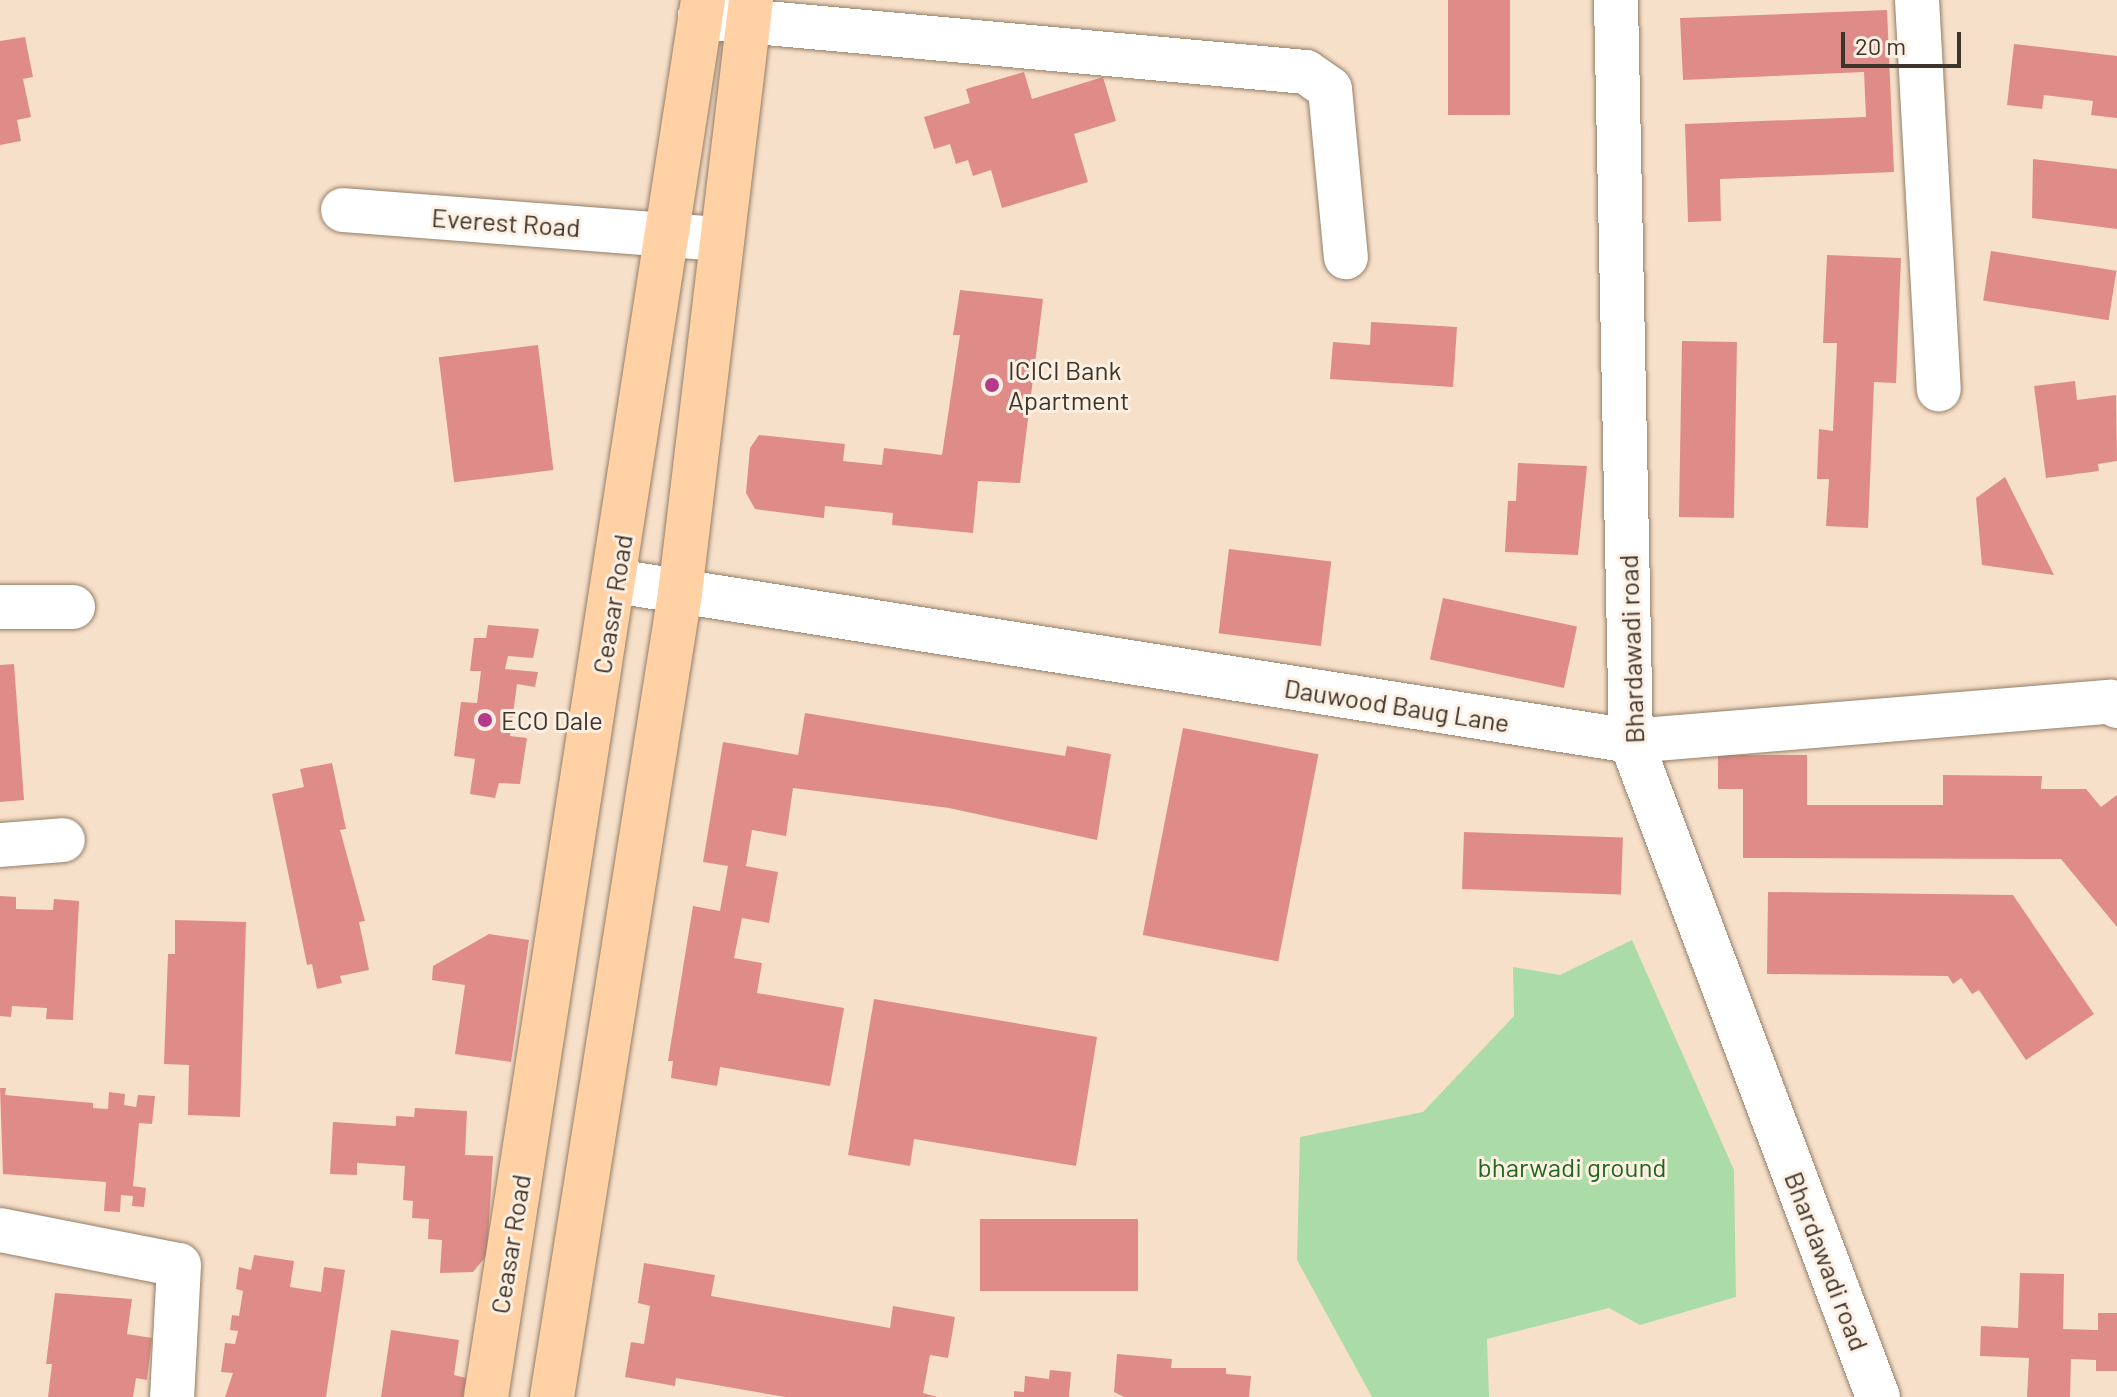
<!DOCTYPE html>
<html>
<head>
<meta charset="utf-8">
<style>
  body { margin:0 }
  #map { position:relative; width:2117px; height:1397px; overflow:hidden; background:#f7e0c9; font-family:Barlow,sans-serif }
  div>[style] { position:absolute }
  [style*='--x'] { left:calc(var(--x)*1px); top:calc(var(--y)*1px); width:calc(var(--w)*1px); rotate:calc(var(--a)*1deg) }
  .green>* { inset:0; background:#abdca8 }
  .building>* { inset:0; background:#df8c88; transform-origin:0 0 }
  .roads { filter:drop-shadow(0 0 2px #947e69) drop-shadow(0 0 2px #947e69) }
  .minor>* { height:44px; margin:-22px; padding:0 22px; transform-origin:22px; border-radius:22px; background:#fff }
  .major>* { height:44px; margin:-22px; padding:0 22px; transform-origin:22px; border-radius:22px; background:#ffd1a4 }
  .dots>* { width:22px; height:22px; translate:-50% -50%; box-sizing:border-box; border:4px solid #fdefe1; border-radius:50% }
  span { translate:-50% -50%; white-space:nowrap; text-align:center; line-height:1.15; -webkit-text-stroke:6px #fdefe1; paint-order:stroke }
  .street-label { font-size:26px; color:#3d342b }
  .poi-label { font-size:26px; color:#3d342b }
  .left { translate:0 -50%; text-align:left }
  .park-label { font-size:26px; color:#1c691e }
  .scale { position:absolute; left:1841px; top:32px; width:120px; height:36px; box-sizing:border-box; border:4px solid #3d342b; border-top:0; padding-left:10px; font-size:24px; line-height:28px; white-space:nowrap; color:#3d342b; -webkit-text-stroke:6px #fdefe1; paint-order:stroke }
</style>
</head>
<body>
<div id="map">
  <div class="green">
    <i style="clip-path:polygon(1632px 940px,1734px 1170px,1736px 1297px,1640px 1325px,1609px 1308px,1487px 1339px,1489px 1397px,1372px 1397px,1297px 1260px,1300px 1137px,1423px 1112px,1514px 1016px,1513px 967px,1560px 975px)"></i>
  </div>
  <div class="building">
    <i style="left:1448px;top:0;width:62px;height:115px"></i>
    <i style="clip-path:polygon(1887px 10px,1894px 172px,1720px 179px,1721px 221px,1688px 222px,1685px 124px,1866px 117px,1864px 72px,1683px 80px,1680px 18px)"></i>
    <i style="clip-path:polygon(25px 37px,33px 77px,23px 79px,31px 117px,17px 120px,21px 141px,0 145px,0 41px)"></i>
    <i style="clip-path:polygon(2014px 44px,2117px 56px,2117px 118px,2091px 115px,2093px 101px,2044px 95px,2042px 109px,2007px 105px)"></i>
    <i style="clip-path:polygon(1024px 72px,1032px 99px,1103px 77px,1116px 121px,1074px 134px,1088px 182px,1002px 208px,991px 170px,973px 176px,968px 160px,956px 164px,950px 144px,934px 149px,924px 117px,970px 103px,966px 89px)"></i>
    <i style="clip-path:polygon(2033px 159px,2117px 169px,2117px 229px,2032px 218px)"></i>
    <i style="left:1991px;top:251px;width:127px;height:50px;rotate:9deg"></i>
    <i style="clip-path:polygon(1827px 255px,1901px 258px,1896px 383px,1874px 382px,1868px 528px,1826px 526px,1829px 479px,1817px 479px,1819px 429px,1833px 431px,1837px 343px,1823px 343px)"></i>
    <i style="clip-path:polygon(960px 290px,1043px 299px,1020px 483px,978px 481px,973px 533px,892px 525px,893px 513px,825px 506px,824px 518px,755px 509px,746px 493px,750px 448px,759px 435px,845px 444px,843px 461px,882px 465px,884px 448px,942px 455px,960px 335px,953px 335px)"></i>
    <i style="clip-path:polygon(1371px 322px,1457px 327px,1453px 387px,1330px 379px,1333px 342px,1370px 345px)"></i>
    <i style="left:1682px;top:341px;width:55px;height:176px;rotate:1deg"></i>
    <i style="left:538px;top:345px;width:126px;height:100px;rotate:83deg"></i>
    <i style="clip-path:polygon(2075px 381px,2077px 400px,2116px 395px,2117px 461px,2098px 464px,2099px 471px,2046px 478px,2034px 386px)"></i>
    <i style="clip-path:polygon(1518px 463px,1587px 466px,1578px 555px,1505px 552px,1508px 501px,1516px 501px)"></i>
    <i style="clip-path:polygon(2005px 477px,2054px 575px,1982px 565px,1976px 498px)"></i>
    <i style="left:1229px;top:549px;width:103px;height:85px;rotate:7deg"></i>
    <i style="left:1443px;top:598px;width:137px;height:63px;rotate:12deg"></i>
    <i style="clip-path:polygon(488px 625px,539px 629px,533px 658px,508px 656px,505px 669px,538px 672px,535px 687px,517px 684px,510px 736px,527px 738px,520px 784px,499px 783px,495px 798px,470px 794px,475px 759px,454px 756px,461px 702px,477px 703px,481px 671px,470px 671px,474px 638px,486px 638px)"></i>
    <i style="clip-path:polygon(14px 664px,24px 800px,0 802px,0 665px)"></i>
    <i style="clip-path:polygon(805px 713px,1065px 756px,1067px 746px,1111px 754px,1097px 840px,949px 808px,793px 788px,786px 836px,752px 830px,746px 866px,778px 872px,769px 923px,742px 918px,734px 958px,762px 963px,757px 993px,844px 1008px,830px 1086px,720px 1067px,717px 1086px,671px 1078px,673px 1061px,668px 1061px,693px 906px,720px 911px,728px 866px,703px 862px,723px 742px,798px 755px)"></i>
    <i style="left:1183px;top:728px;width:138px;height:211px;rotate:11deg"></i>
    <i style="clip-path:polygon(1718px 755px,1807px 755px,1807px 805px,1943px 805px,1943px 775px,2042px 776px,2041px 789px,2086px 789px,2101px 807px,2117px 795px,2117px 927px,2061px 859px,1743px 858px,1743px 789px,1718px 789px)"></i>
    <i style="clip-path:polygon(332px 763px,346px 829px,340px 830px,365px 921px,359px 922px,369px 970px,340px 976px,342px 983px,317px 989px,312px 964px,307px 965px,272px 794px,304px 787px,300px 769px)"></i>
    <i style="left:1464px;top:832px;width:159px;height:57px;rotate:2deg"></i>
    <i style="clip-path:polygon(1768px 892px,2013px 895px,2094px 1014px,2026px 1060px,1979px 990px,1972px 994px,1961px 978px,1953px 984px,1948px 976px,1767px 974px)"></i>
    <i style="clip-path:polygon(0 896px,16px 897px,16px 909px,53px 910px,54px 899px,79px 901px,73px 1020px,46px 1019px,47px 1008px,12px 1006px,11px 1017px,0 1016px)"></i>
    <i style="clip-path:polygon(175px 920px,246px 922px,240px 1117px,188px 1115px,189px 1065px,164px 1064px,168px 954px,175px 954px)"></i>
    <i style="clip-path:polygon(489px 934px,529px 940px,511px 1062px,455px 1054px,465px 985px,432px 980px,433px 966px)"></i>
    <i style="clip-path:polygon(874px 999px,1097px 1037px,1076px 1166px,914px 1139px,910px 1166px,848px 1155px)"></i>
    <i style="clip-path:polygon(0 1088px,6px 1088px,5px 1095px,93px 1103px,93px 1108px,108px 1109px,109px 1092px,125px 1094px,124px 1105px,136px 1107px,138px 1095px,155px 1096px,152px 1124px,139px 1123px,133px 1186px,146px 1188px,144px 1207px,132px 1206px,133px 1196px,121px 1195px,120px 1212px,104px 1211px,106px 1182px,3px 1174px)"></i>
    <i style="clip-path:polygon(415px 1108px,467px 1111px,465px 1155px,493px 1156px,487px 1255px,473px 1272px,440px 1273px,442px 1240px,428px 1239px,429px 1219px,412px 1218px,413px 1201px,403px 1200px,405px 1166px,357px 1163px,357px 1175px,330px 1174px,333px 1122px,396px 1126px,396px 1116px,414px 1117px)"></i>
    <i style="left:980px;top:1219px;width:158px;height:72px"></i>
    <i style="clip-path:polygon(254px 1255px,294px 1261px,290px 1287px,321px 1292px,324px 1267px,345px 1270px,326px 1397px,225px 1397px,233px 1373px,221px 1372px,225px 1343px,235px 1344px,238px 1331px,230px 1330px,232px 1315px,239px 1316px,243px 1291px,236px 1289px,239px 1267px,251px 1270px)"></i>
    <i style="clip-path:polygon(644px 1263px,715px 1275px,711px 1296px,890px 1328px,893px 1306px,955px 1317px,948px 1358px,930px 1355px,923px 1393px,937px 1397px,785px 1397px,676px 1378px,675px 1386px,625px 1377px,631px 1342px,644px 1344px,650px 1306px,638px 1303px)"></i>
    <i style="clip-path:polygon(2020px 1273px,2064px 1274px,2063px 1329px,2098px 1330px,2098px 1313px,2117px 1313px,2117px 1371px,2096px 1371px,2096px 1360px,2071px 1359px,2070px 1397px,2027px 1397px,2029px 1358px,1980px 1356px,1981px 1326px,2018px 1328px)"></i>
    <i style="clip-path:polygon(55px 1293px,132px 1299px,127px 1334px,152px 1338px,147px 1380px,136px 1378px,133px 1397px,48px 1397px,52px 1364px,46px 1364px)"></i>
    <i style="clip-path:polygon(391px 1330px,459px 1340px,454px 1375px,466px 1378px,463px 1397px,381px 1397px)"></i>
    <i style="clip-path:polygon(1117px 1354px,1172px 1359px,1171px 1368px,1226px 1368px,1226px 1374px,1251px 1376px,1249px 1397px,1124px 1397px,1114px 1392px)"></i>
    <i style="clip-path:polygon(1050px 1370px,1071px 1372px,1069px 1397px,1014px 1397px,1014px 1391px,1024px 1392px,1025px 1376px,1049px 1379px)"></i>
  </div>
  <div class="roads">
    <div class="minor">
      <i style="--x:1616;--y:0;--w:741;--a:88.84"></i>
      <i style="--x:1631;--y:741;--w:701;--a:69.37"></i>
      <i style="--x:1917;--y:0;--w:390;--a:86.8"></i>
      <i style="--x:700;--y:17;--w:608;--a:5.19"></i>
      <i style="--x:1306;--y:72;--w:29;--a:35"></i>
      <i style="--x:1330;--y:89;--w:169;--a:84.6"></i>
      <i style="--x:343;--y:210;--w:380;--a:4.4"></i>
      <i style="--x:615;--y:581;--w:1029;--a:8.95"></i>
      <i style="--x:1631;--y:741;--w:481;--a:-4.7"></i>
      <i style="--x:2110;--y:702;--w:8;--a:30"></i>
      <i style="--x:0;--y:607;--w:73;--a:0"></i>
      <i style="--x:0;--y:845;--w:63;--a:-4.5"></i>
      <i style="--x:0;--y:1230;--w:182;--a:11.1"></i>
      <i style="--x:179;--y:1265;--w:132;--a:93"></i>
    </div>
    <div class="major">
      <i style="--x:486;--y:1397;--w:1414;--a:-81.17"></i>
      <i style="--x:552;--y:1397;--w:814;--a:-80.95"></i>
      <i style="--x:680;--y:593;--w:597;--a:-83.17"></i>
    </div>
  </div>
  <div class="dots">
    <i style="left:992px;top:385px;background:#b53a8b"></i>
    <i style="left:485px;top:720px;background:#b53a8b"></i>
  </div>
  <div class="street-label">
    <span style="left:506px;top:222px;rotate:4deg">Everest Road</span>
    <span style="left:612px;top:604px;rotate:-81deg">Ceasar Road</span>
    <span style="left:1631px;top:649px;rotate:-92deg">Bhardawadi road</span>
    <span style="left:1397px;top:705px;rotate:9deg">Dauwood Baug Lane</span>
    <span style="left:510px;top:1244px;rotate:-81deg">Ceasar Road</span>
    <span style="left:1827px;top:1261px;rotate:69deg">Bhardawadi road</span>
  </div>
  <div class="poi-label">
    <span class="left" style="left:1008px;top:385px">ICICI Bank<br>Apartment</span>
    <span class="left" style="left:501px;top:720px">ECO Dale</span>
  </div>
  <div class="park-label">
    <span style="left:1572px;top:1167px">bharwadi ground</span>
  </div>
  <div class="scale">20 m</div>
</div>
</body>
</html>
